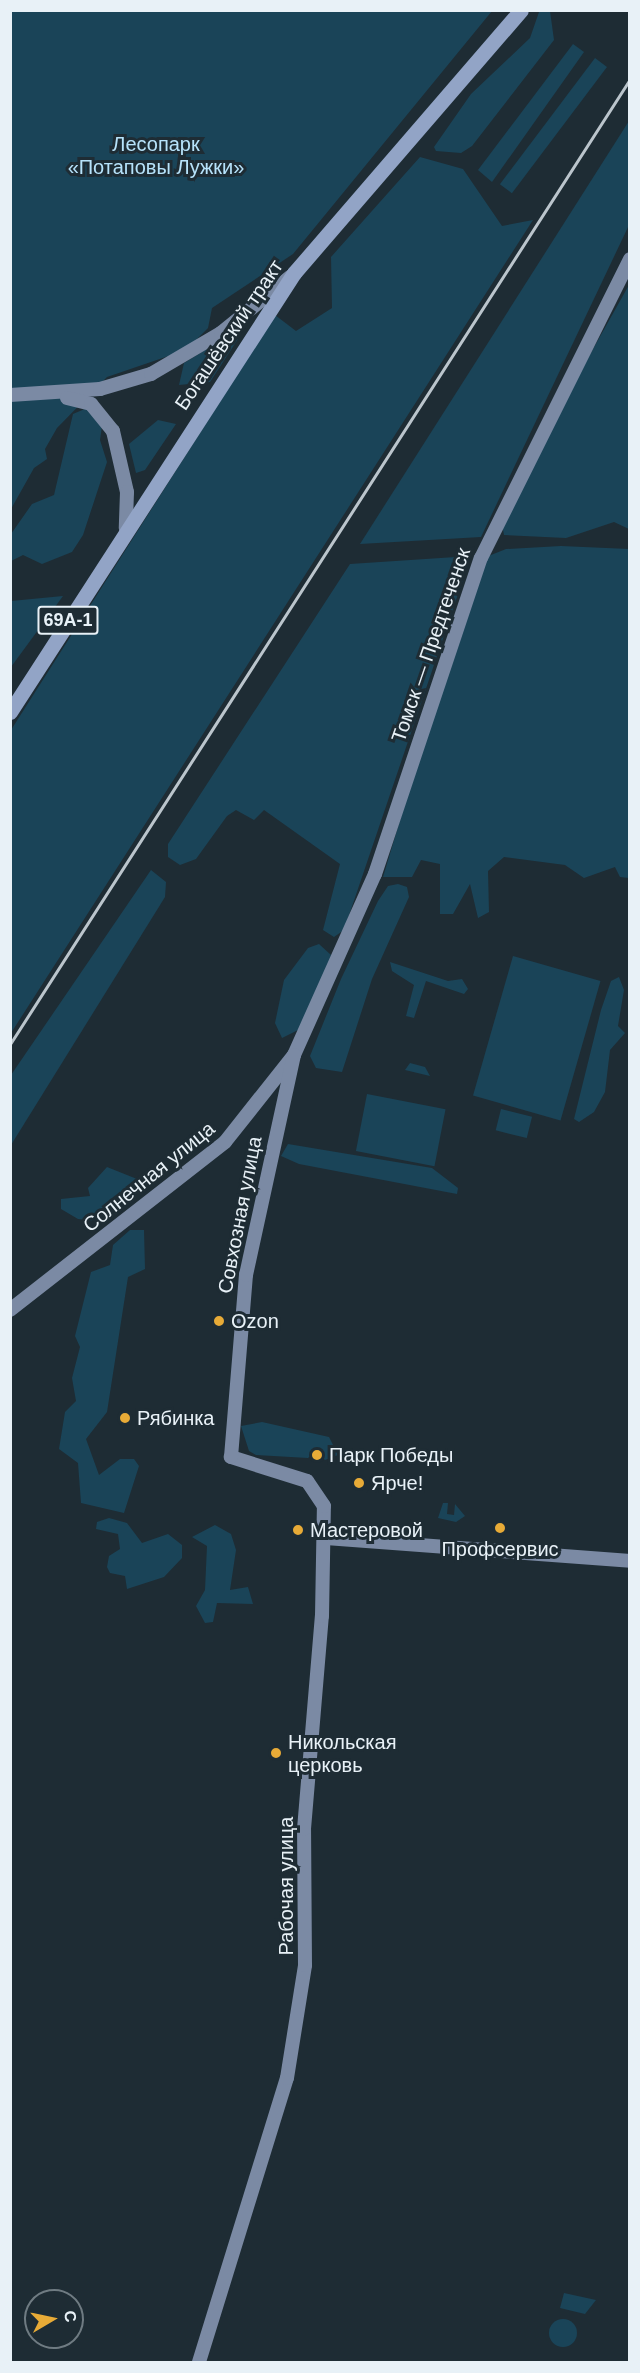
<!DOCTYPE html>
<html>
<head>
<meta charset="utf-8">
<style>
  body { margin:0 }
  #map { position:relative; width:640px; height:2373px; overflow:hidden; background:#1e2c34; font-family:Helvetica,sans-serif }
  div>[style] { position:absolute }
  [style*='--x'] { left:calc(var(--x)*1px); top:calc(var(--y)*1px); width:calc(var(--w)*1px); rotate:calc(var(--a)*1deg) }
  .green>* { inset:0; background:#1a4458; transform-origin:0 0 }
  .round { border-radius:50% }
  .secondary>* { height:14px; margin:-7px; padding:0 7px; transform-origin:7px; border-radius:7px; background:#7b8aa4 }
  .primary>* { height:15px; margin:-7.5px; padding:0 7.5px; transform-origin:7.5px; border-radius:7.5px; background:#92a4c6 }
  .rail>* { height:3px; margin:-1.5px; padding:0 1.5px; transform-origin:1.5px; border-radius:1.5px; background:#bbc5cc }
  .dots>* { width:16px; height:16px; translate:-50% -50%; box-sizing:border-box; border:3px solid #1e2c34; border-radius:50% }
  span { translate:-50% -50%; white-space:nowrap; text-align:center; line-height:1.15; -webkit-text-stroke:6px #1e2c34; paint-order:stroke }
  .shield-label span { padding:2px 4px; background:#1e2c34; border:2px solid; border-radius:4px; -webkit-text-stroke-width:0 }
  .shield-label { font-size:18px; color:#e8f1f7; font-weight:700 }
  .park-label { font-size:20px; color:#b6e2fa }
  .street-label { font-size:20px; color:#e8f1f7 }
  .poi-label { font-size:20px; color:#e8f1f7 }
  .left { translate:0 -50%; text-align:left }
  .frame { position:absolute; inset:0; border:12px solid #e8f1f7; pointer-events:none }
  .north { position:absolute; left:24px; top:2289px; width:60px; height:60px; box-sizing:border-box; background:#1e2c34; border:2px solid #6f7b82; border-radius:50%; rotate:81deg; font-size:16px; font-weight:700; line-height:24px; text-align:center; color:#e8f1f7 }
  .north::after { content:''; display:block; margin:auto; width:21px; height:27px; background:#e8ab37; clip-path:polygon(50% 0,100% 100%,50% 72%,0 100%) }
</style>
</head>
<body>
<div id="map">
  <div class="green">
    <i style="clip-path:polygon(10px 11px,492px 11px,293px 254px,212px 308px,208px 328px,186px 350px,107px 377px,57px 428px,45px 449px,47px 459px,34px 468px,11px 509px)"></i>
    <i style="clip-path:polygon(550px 11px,554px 40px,472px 146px,461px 153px,436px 151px,434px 147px,471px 94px,530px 38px,539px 12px)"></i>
    <i style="clip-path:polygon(573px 44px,584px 52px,492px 182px,478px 170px)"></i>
    <i style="left:595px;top:58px;width:15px;height:158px;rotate:37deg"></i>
    <i style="clip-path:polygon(629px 121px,629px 225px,481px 537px,360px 544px)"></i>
    <i style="clip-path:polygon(420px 157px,463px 169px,502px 226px,533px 220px,11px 1033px,11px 730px,275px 315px,296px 331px,332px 308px,331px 257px)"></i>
    <i style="clip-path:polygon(629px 285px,629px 529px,614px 522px,566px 538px,504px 535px,502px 524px,535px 452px)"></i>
    <i style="clip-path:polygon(230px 335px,238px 339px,210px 382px,179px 385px,184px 363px)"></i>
    <i style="clip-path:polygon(87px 408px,102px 426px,100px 440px,107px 462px,83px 535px,72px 552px,42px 564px,23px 555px,11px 561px,11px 534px,32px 504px,54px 495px,73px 414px)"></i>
    <i style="clip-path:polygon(158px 420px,176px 424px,145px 470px,136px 473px,129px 444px)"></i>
    <i style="clip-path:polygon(561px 546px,629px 549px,629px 878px,620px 877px,615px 867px,584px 878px,565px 865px,504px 857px,488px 871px,489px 912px,478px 918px,470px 884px,453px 914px,440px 914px,440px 864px,421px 860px,412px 877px,383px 877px,444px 673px,486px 557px,506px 549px)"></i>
    <i style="clip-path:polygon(471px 556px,344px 930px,334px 937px,323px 930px,340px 864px,264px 810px,254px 820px,236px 810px,227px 816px,196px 859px,180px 865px,168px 857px,168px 844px,350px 564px)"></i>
    <i style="clip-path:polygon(63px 596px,11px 667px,11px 601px)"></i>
    <i style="clip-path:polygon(151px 870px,166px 882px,165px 897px,11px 1145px,11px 1075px)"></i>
    <i style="clip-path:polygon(398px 884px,407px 887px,409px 897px,372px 979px,342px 1072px,316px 1068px,310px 1056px,341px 979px,378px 901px,388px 886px)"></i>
    <i style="clip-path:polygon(319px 944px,331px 955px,327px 969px,298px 1030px,282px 1038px,275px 1023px,284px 980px,308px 948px)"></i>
    <i style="left:513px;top:956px;width:91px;height:145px;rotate:16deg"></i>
    <i style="clip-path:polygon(390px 962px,448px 981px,462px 979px,468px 989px,464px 994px,426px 981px,414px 1018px,406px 1016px,414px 985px,392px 971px)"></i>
    <i style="clip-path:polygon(619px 977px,624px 990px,618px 1026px,625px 1033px,610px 1050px,605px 1092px,594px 1112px,579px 1122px,574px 1119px,601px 1010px,611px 981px)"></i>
    <i style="clip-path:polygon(410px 1063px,425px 1067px,430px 1076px,405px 1070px)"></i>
    <i style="left:367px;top:1094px;width:80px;height:58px;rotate:11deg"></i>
    <i style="left:501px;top:1109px;width:32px;height:22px;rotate:14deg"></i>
    <i style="clip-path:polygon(288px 1144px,432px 1168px,458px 1188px,457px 1194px,299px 1164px,281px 1156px)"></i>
    <i style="clip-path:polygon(107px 1167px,137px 1179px,141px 1190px,96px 1221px,78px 1219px,61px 1209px,61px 1199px,90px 1196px,88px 1188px)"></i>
    <i style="clip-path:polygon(130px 1230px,144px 1230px,145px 1269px,128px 1277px,107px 1412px,86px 1439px,99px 1475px,120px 1459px,134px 1459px,139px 1466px,124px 1513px,81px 1503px,78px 1463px,59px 1449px,65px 1412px,76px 1401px,72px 1378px,80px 1347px,75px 1336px,91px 1272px,110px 1265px,113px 1245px)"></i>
    <i style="clip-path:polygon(262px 1422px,329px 1437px,338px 1455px,325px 1460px,315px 1451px,308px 1458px,256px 1455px,249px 1451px,241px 1426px)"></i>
    <i style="clip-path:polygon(443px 1503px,448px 1503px,447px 1514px,454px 1515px,455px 1504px,465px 1516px,456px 1522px,438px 1518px)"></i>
    <i style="clip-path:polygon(109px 1518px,127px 1523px,142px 1543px,168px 1534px,182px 1545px,182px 1558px,164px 1577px,127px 1589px,125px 1576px,110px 1573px,107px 1567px,109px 1556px,120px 1549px,118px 1534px,96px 1529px,97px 1522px)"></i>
    <i style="clip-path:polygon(215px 1525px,231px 1534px,236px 1550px,230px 1590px,248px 1587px,253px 1604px,217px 1603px,213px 1622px,205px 1623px,196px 1606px,205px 1590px,207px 1546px,192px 1537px)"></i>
    <i style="clip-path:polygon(564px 2293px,596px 2300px,585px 2314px,560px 2308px)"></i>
    <i class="round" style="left:549px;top:2319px;width:28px;height:28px"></i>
  </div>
  <div class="secondary">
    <i style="--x:10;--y:395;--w:90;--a:-3.8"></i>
    <i style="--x:100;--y:389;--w:53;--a:-16.4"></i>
    <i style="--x:151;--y:374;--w:81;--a:-30.4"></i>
    <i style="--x:221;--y:333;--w:89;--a:-39.1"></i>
    <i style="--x:67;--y:398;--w:25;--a:14"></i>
    <i style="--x:91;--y:404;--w:35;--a:51"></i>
    <i style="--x:113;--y:431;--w:63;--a:77.1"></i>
    <i style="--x:127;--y:492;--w:36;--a:92"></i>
    <i style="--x:10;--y:1310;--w:273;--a:-38"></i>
    <i style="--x:225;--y:1142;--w:111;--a:-51.6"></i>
    <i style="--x:294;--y:1055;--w:198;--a:-65.9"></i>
    <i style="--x:375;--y:874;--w:333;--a:-71.5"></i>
    <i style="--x:481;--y:558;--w:334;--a:-63.5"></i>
    <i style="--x:326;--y:1538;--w:305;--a:4.3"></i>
    <i style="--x:199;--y:2362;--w:297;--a:-72.8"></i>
    <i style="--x:287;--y:2078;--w:114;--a:-80.9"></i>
    <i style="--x:305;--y:1965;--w:136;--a:-90.4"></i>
    <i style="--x:304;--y:1829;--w:214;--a:-85.2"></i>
    <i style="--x:322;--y:1616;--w:110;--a:-89"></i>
    <i style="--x:324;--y:1506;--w:30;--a:-124"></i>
    <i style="--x:307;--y:1481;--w:80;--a:-162.5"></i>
    <i style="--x:231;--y:1457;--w:183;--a:-85.3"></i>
    <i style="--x:246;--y:1275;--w:225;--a:-77.7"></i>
  </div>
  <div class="primary">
    <i style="--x:10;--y:712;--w:523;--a:-57.1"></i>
    <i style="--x:294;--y:273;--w:347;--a:-49.2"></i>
  </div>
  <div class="rail">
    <i style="--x:10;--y:1044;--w:1147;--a:-57.28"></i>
  </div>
  <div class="dots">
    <i style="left:219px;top:1321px;background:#e8ab37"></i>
    <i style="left:125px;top:1418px;background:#e8ab37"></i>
    <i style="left:317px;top:1455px;background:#e8ab37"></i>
    <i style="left:359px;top:1483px;background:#e8ab37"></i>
    <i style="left:500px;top:1528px;background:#e8ab37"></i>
    <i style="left:298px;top:1530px;background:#e8ab37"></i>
    <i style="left:276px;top:1753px;background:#e8ab37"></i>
  </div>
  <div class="shield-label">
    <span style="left:68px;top:620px">69А-1</span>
  </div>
  <div class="park-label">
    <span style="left:156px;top:156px">Лесопарк<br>«Потаповы Лужки»</span>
  </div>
  <div class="street-label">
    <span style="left:229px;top:335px;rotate:-56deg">Богашёвский тракт</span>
    <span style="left:431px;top:645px;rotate:-71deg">Томск — Предтеченск</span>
    <span style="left:149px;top:1177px;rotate:-39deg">Солнечная улица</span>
    <span style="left:240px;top:1215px;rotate:-79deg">Совхозная улица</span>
    <span style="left:286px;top:1886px;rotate:-90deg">Рабочая улица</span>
  </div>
  <div class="poi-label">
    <span class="left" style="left:231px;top:1321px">Ozon</span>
    <span class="left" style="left:137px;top:1418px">Рябинка</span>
    <span class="left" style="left:329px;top:1455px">Парк Победы</span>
    <span class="left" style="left:371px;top:1483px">Ярче!</span>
    <span class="left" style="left:310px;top:1530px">Мастеровой</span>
    <span style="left:500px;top:1549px">Профсервис</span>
    <span class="left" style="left:288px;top:1754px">Никольская<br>церковь</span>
  </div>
  <div class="frame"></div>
  <div class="north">С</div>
</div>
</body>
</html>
